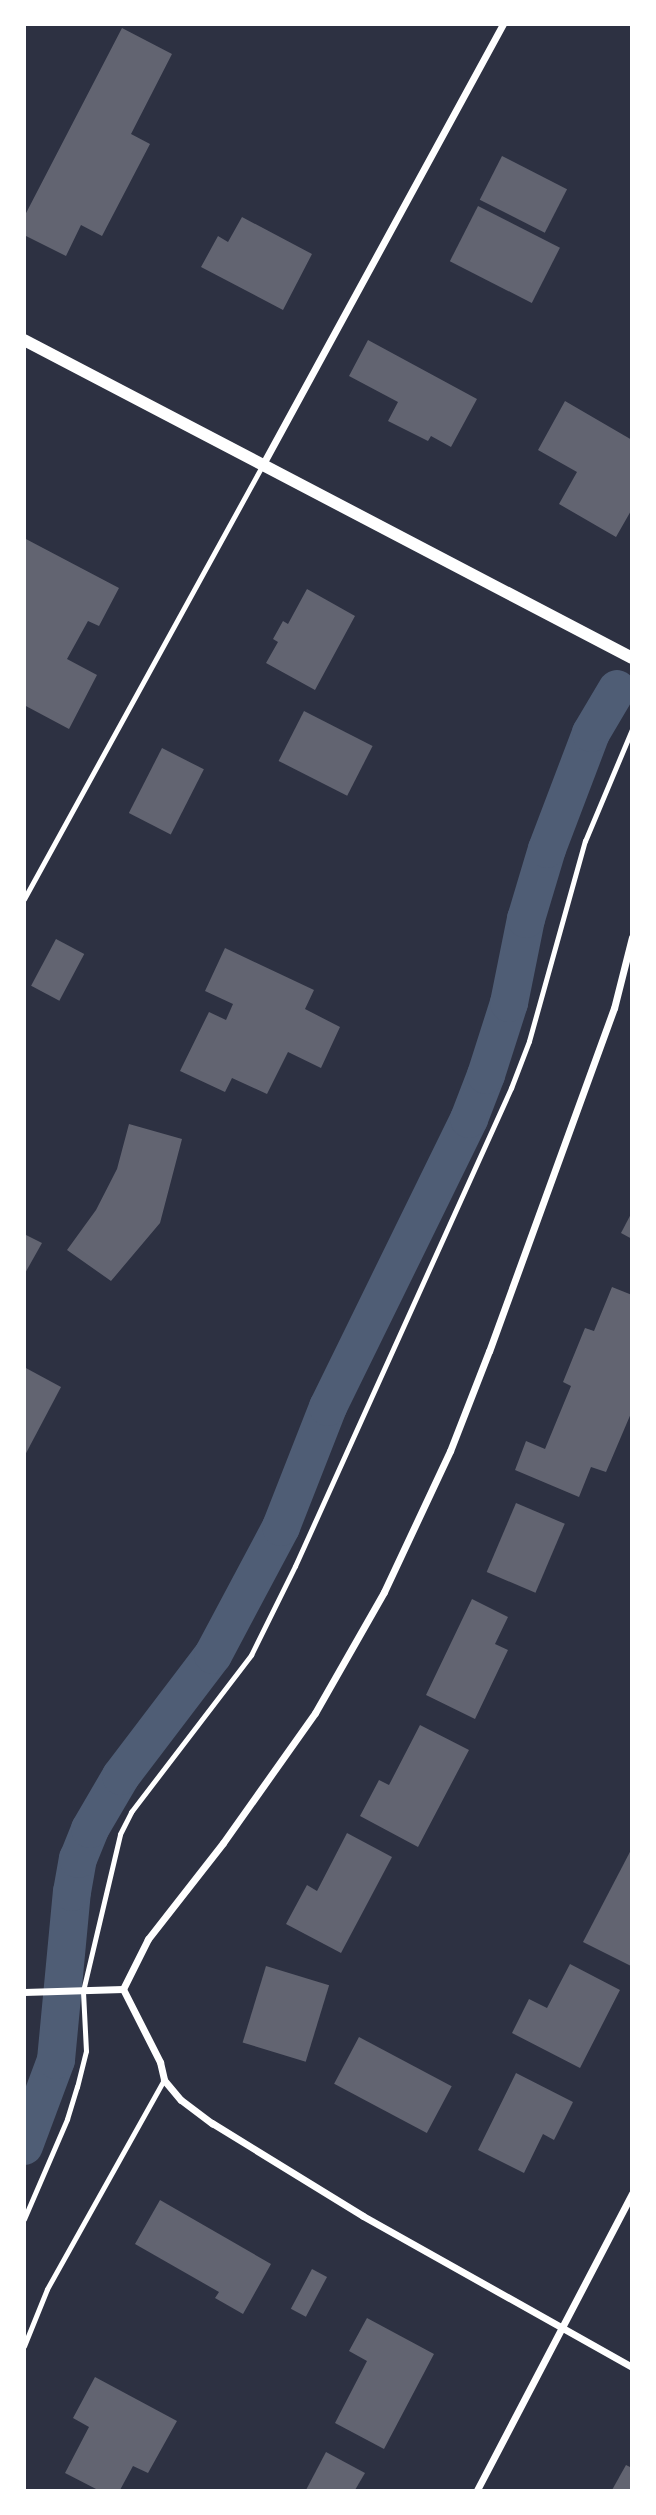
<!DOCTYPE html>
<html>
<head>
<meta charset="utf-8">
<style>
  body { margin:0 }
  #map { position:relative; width:656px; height:2515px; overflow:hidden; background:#2d3142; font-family:Mulish,sans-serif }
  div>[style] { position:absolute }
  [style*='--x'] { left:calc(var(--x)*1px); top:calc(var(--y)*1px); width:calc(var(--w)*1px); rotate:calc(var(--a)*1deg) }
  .canal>* { height:38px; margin:-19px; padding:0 19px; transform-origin:19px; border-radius:19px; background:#4f5d75 }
  .building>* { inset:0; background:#626471; transform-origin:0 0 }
  .service>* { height:5px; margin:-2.5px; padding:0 2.5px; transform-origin:2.5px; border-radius:2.5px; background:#fff }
  .minor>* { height:7px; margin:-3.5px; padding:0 3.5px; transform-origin:3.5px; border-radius:3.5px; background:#fff }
  .tertiary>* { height:12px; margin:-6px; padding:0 6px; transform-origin:6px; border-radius:6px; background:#fff }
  span { translate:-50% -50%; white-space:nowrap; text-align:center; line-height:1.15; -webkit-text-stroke:7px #fff; paint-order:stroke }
  .frame { position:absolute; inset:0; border:26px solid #fff; pointer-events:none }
</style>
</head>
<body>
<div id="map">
  <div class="canal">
    <i style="--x:24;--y:2146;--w:92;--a:-69.6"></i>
    <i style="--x:56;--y:2060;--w:169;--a:-84.6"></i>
    <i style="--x:72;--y:1892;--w:34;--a:-80"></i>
    <i style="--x:78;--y:1859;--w:32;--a:-68"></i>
    <i style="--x:90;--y:1829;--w:61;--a:-59.7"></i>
    <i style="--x:121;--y:1776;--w:152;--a:-52.8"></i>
    <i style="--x:213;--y:1655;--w:145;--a:-62"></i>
    <i style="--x:281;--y:1527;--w:129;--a:-68.6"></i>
    <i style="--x:328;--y:1407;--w:321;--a:-63.9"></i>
    <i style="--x:469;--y:1119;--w:47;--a:-68.9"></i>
    <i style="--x:486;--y:1075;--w:76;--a:-72.3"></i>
    <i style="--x:509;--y:1003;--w:86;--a:-78.6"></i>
    <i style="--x:526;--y:919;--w:73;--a:-73.3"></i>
    <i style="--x:547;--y:849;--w:124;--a:-69.2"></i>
    <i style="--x:591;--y:733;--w:51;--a:-59.4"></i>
  </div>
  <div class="building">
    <i style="clip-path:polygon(122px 28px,172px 54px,131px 134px,150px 144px,102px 236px,81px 225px,66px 256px,24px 235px,24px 217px)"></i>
    <i style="left:502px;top:156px;width:73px;height:49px;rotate:27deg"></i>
    <i style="left:478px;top:206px;width:92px;height:62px;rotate:27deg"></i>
    <i style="clip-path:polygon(242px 217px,312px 254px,283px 310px,201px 267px,218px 236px,228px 242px)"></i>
    <i style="clip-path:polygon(368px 340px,477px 399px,451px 447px,431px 436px,428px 441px,388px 421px,398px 402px,349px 376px)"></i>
    <i style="clip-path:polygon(565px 401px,632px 440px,632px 509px,616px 537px,559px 504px,577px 472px,538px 450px)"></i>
    <i style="clip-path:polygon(24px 538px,119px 588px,99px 626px,88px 621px,67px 659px,97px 675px,69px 729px,24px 705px)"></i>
    <i style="clip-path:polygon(307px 589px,355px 616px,315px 690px,266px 663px,278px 642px,273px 639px,283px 621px,288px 624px)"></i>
    <i style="left:304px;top:711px;width:77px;height:56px;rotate:27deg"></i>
    <i style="left:162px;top:748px;width:47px;height:73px;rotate:27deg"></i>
    <i style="left:56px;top:939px;width:32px;height:53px;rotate:28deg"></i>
    <i style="clip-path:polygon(225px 948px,314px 990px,305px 1009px,340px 1027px,321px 1068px,288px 1052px,267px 1094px,232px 1078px,225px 1092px,180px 1071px,209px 1012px,226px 1020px,233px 1004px,205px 991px)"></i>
    <i style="clip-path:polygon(129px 1124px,182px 1139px,160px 1223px,111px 1281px,67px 1250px,96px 1210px,117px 1169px)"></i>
    <i style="clip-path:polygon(632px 1212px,632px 1239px,621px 1233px)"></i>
    <i style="clip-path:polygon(24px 1234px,42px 1243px,24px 1275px)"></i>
    <i style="clip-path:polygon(612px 1287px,632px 1295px,632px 1411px,606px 1472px,591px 1467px,579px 1497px,515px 1470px,526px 1441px,545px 1449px,571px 1386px,563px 1382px,585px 1328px,594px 1331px)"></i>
    <i style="clip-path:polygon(24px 1367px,61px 1387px,24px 1457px)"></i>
    <i style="left:516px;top:1503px;width:53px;height:75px;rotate:23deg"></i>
    <i style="clip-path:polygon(472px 1599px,508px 1617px,495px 1644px,508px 1650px,475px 1719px,426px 1695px)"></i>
    <i style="clip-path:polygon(420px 1725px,469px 1750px,418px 1847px,360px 1816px,379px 1780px,389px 1785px)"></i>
    <i style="clip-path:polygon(347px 1833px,392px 1857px,341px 1953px,286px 1924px,307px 1885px,317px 1891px)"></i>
    <i style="clip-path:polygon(632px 1848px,632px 1964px,631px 1966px,583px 1942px)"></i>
    <i style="clip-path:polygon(570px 1964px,620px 1990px,580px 2068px,512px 2033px,529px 1999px,547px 2008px)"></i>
    <i style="left:266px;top:1966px;width:66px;height:80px;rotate:17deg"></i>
    <i style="left:359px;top:2037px;width:105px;height:53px;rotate:28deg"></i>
    <i style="clip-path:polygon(516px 2073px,573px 2102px,554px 2140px,543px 2134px,524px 2173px,478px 2150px)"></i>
    <i style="clip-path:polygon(160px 2200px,271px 2264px,243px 2314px,215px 2298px,219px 2292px,135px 2244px)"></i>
    <i style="left:312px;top:2269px;width:17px;height:45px;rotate:28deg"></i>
    <i style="clip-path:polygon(367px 2318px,434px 2354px,384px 2449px,335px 2423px,367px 2361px,349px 2351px)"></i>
    <i style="clip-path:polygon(95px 2377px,177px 2421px,148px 2473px,133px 2466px,120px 2490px,98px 2490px,65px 2473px,89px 2427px,73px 2418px)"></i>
    <i style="clip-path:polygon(326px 2452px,365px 2473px,355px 2490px,306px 2490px)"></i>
    <i style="clip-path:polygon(626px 2465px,632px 2468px,632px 2490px,612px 2490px)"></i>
  </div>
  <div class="service">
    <i style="--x:24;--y:899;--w:494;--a:-61.2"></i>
    <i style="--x:24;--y:2219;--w:109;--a:-66.7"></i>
    <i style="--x:67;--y:2119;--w:34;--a:-73"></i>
    <i style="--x:77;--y:2087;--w:37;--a:-76"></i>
    <i style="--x:86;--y:2051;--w:60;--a:-92.9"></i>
    <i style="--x:83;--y:1991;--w:161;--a:-76.7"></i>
    <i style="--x:120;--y:1834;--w:25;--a:-63"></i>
    <i style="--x:131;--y:1812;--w:198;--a:-52.6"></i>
    <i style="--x:251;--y:1655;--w:99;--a:-63.7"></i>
    <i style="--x:295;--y:1566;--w:525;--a:-65.68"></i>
    <i style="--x:511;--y:1088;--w:50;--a:-69"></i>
    <i style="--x:529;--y:1041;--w:208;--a:-74.4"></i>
    <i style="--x:585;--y:841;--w:121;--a:-67.2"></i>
    <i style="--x:24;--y:2346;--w:61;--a:-68"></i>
    <i style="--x:47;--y:2289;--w:240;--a:-60.8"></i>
  </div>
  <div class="minor">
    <i style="--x:263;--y:464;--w:501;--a:-61.39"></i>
    <i style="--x:632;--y:937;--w:73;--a:104.2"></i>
    <i style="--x:614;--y:1008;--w:365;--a:110"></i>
    <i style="--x:489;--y:1351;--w:107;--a:111.3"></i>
    <i style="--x:450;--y:1451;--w:156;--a:115.1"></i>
    <i style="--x:384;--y:1592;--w:139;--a:119.7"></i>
    <i style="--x:315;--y:1713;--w:159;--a:125.3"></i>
    <i style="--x:223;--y:1843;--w:122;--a:128"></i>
    <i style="--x:148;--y:1939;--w:56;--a:116.6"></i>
    <i style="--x:123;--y:1989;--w:82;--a:63.1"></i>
    <i style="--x:160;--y:2062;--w:18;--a:77"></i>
    <i style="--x:164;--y:2080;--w:26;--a:50"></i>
    <i style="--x:181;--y:2100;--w:39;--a:37"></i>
    <i style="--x:212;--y:2123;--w:177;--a:31.6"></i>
    <i style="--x:363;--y:2216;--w:308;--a:29.3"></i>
    <i style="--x:24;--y:1992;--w:99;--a:-1.7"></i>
    <i style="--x:477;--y:2490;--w:335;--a:-62.4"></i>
  </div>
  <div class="tertiary">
    <i style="--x:24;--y:340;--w:686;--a:27.61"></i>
  </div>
  <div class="frame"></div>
</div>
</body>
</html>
